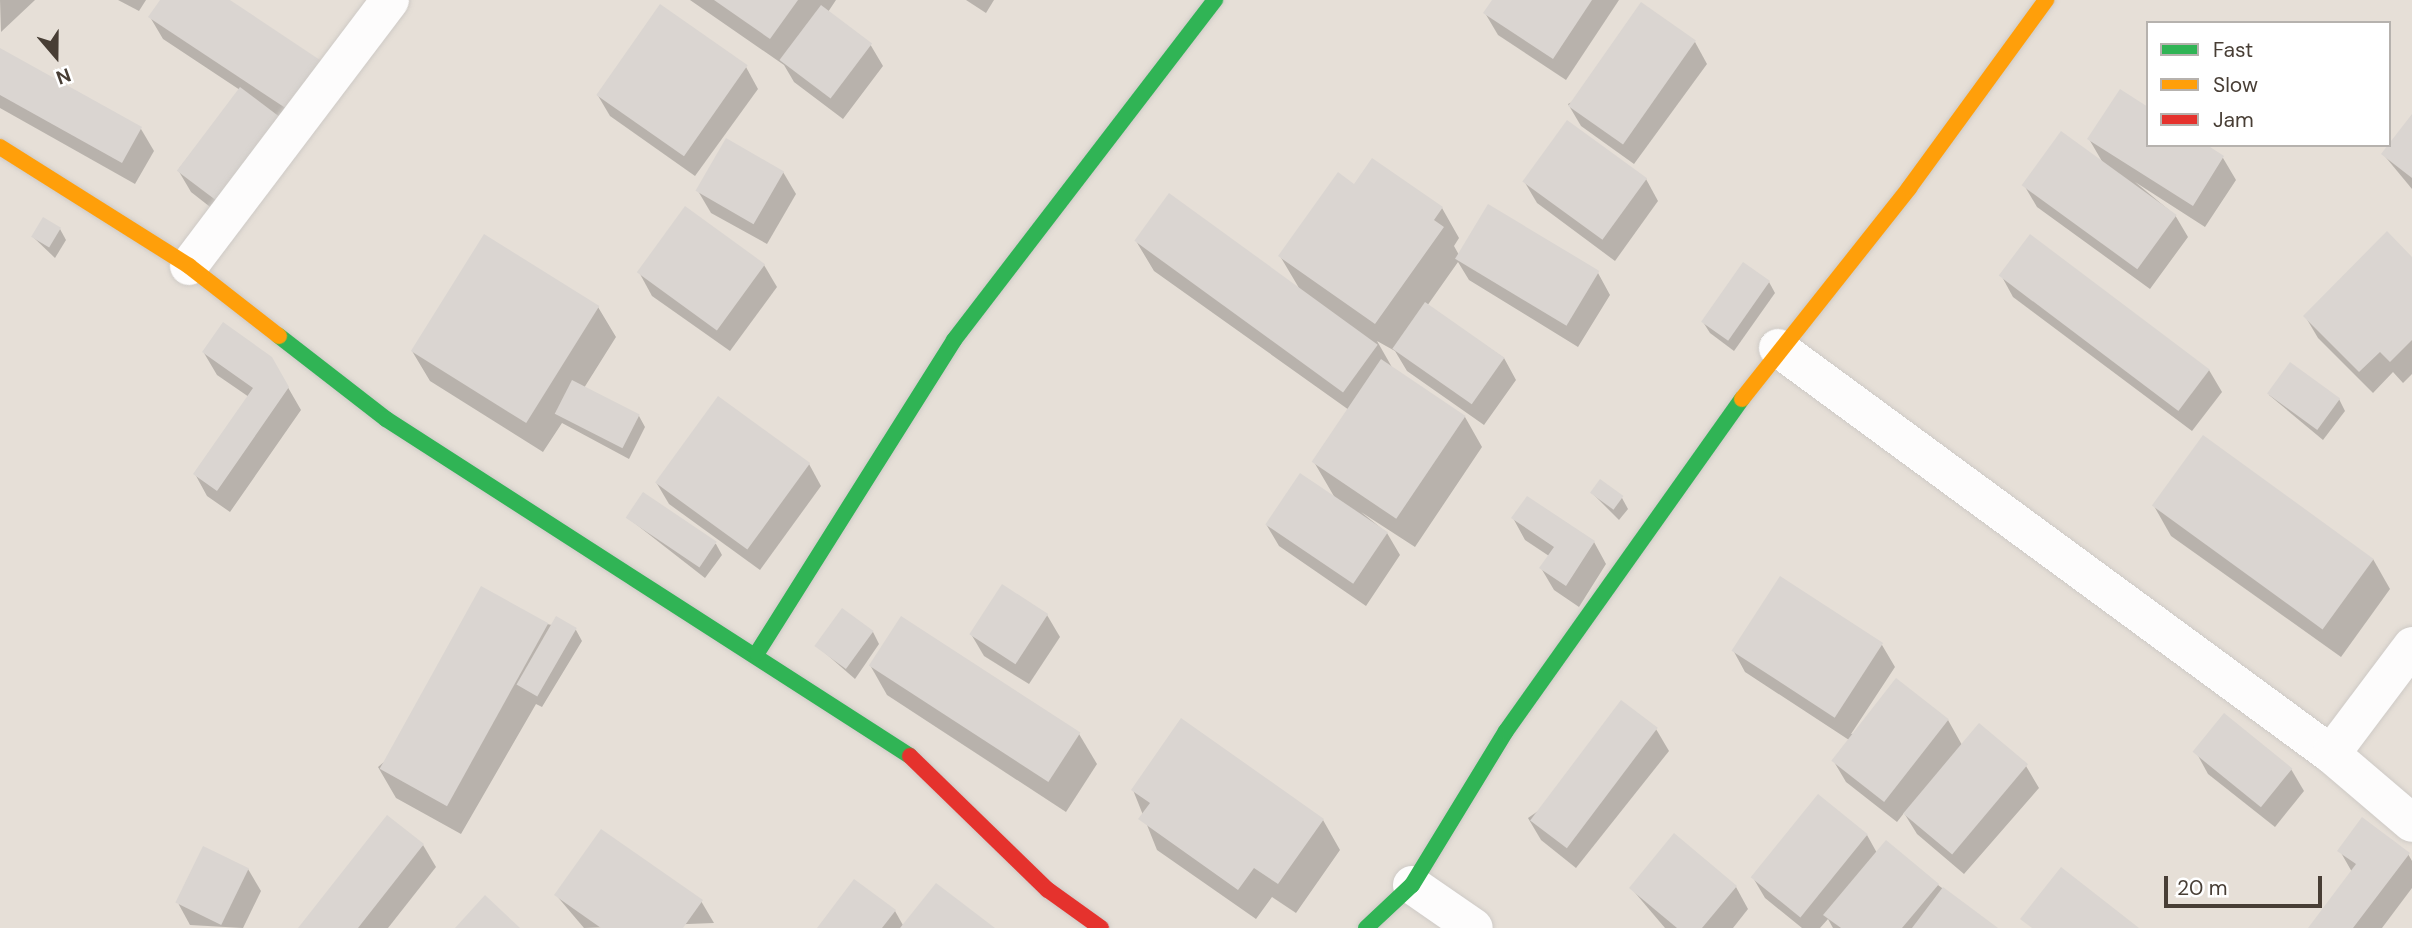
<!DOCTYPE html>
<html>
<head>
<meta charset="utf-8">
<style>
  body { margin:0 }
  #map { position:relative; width:2412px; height:928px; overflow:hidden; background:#f2eeea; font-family:"DM Sans",sans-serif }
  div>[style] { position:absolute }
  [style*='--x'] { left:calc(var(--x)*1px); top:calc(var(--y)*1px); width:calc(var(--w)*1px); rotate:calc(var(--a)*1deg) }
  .residential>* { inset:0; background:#e6dfd7 }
  .shadow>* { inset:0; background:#0003 }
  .building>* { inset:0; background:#dad5d1; transform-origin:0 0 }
  .roads { filter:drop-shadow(0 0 2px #cecac6) drop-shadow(0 0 2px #cecac6) }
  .street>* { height:38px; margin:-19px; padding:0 19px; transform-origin:19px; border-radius:19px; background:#fdfcfc }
  .fast>* { height:16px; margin:-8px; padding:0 8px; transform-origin:8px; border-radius:8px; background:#30b455 }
  .slow>* { height:16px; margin:-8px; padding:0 8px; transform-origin:8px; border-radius:8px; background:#ff9f0a }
  .jam>* { height:16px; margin:-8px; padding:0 8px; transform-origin:8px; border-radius:8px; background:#e5322d }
  span { translate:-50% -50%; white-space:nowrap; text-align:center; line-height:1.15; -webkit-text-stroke:5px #fff; paint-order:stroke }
  .legend { position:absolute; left:2146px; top:21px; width:245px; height:126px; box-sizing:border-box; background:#fff; border:2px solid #b6b2ae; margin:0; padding:9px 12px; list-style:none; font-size:21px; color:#483e35 }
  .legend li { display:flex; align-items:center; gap:14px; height:35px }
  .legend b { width:35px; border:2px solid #b6b2ae }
  .north { position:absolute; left:21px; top:21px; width:70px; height:70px; -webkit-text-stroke:5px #fff; paint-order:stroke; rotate:160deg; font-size:19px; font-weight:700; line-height:28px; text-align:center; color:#483e35 }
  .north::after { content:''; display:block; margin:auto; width:24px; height:32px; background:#483e35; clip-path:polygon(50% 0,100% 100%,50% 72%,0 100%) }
  .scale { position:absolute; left:2164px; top:876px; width:158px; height:32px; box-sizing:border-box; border:4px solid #483e35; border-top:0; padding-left:9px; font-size:21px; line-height:24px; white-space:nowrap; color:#483e35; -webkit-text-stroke:5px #fff; paint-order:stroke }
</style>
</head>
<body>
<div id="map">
  <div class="residential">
    <i style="clip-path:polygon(evenodd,0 0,2412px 0,2412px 928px,0 928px,0 0,2148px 23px,2389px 23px,2389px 145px,2148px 145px,2148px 23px)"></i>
  </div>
  <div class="shadow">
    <i style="clip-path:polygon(0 0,35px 0,1px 32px)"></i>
    <i style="clip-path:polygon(118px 0,146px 0,139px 11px)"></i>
    <i style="clip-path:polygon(162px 0,226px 0,322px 64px,228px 221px,191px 192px,178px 170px,240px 90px,163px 39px,150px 17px)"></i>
    <i style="clip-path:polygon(690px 0,836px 0,828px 12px,870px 44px,883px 66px,843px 119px,794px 82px,784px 65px)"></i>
    <i style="clip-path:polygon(966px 0,994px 0,986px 13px)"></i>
    <i style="clip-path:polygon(1494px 0,1619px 0,1566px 80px,1498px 35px,1485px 13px)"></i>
    <i style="clip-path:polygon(1695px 42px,1707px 64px,1634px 164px,1581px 126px,1568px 104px)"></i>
    <i style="clip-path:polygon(0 50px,141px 129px,154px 151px,135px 184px,0 108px)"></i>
    <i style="clip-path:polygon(746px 67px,758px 89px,695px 176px,610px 116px,597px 94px)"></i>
    <i style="clip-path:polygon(2412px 117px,2412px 189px,2383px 154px)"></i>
    <i style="clip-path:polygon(2089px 139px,2204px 145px,2223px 158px,2236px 180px,2205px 227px,2135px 182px,2175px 215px,2188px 237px,2150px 289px,2037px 207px,2024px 185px,2103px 163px)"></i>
    <i style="clip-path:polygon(783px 172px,796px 194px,767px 244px,711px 213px,698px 191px)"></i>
    <i style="clip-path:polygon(1646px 179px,1658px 201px,1615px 261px,1537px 203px,1524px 181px)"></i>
    <i style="clip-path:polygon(1354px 186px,1442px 208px,1459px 238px,1454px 246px,1459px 255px,1598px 273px,1610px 295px,1578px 347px,1469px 280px,1458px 262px,1427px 306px,1504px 358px,1516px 380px,1484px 425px,1407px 371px,1395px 351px,1377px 341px,1393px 369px,1465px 417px,1482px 447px,1415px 547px,1361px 512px,1387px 533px,1400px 555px,1366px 606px,1279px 546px,1266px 524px,1335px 498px,1314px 462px,1349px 410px,1154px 271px,1136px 241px,1299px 288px,1280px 256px)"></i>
    <i style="clip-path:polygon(60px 229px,66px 240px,55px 258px,32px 236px)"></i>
    <i style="clip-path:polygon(2412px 259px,2412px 374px,2403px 383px,2393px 372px,2373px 393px,2318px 338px,2305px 316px)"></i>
    <i style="clip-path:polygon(764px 265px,777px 287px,730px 351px,652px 296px,640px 274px)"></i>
    <i style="clip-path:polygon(2001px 275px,2209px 370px,2222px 392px,2192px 431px,2013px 297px)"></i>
    <i style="clip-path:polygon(1769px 282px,1775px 293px,1734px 351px,1710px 333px,1703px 322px)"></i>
    <i style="clip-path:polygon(598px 307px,616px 337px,584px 388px,639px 416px,645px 427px,629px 459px,562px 423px,543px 452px,430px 381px,412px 351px)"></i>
    <i style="clip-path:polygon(204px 353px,271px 358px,301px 410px,230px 512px,207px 496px,195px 474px,249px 397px,217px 375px)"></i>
    <i style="clip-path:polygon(2269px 395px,2339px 399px,2345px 411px,2323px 440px)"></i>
    <i style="clip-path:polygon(809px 464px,821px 486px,760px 570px,669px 504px,656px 482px)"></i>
    <i style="clip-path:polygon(1592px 493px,1622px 498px,1628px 509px,1619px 520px)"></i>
    <i style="clip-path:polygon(2154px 506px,2373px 559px,2390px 589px,2341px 657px,2171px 536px)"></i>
    <i style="clip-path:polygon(628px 518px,716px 544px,722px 555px,705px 578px)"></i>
    <i style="clip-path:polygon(1513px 518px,1594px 542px,1606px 564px,1579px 607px,1554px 590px,1541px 568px,1549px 556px,1525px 540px)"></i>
    <i style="clip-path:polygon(1047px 615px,1060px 637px,1029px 684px,984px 656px,971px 634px)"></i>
    <i style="clip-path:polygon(547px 624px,576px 630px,582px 641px,542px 707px,536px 704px,461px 834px,396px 798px,378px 767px)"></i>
    <i style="clip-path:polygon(873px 632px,879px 644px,855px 679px,817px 646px)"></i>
    <i style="clip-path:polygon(1882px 645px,1895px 667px,1851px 734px,1948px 720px,1962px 745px,2026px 766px,2039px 788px,1964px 874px,1917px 834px,1904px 813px,1897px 822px,1846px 782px,1833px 760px,1849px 740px,1745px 672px,1733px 650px)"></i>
    <i style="clip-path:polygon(870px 665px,1079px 734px,1097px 764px,1066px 812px,887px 695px)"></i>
    <i style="clip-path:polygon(1656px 729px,1669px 751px,1576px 868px,1541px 840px,1528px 818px)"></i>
    <i style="clip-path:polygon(2196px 752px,2291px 769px,2304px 791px,2275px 827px,2208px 774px)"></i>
    <i style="clip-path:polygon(1133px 790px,1323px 820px,1340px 850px,1296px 913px,1272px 897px,1256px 919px,1157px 850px)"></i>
    <i style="clip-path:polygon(1867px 835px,1877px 853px,1938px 885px,1995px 928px,1833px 928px,1828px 919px,1820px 928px,1802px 928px,1765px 898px,1752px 876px)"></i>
    <i style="clip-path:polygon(423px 845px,436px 867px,388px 928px,301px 928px)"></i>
    <i style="clip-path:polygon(2340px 851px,2408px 854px,2412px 861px,2412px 888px,2382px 928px,2310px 928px,2352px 872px)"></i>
    <i style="clip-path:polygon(248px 869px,261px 891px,243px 928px,190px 925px,178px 903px)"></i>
    <i style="clip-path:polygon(1736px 887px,1748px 909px,1733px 928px,1665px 928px,1631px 888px)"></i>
    <i style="clip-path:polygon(556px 895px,701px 901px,714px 923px,584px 928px)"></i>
    <i style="clip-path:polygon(895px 911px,904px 927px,992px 928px,819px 928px)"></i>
  </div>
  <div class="building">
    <i style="clip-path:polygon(160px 0,230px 0,323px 62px,290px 111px,148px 17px)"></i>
    <i style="clip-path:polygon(714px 0,798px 0,770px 39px)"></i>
    <i style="clip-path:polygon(1492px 0,1592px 0,1553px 59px,1483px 13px)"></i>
    <i style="left:1641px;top:2px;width:67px;height:127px;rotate:35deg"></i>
    <i style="left:660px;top:4px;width:107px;height:111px;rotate:35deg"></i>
    <i style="left:821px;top:5px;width:64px;height:69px;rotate:37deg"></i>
    <i style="clip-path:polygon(0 48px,142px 127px,122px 163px,0 95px)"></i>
    <i style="left:240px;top:87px;width:49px;height:105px;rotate:37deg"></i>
    <i style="clip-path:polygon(2120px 89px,2148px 107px,2148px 145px,2207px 145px,2224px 156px,2193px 206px,2087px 139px)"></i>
    <i style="clip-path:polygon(2412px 114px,2412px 178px,2381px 154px)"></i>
    <i style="left:1567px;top:120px;width:99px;height:76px;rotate:36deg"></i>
    <i style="left:2061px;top:131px;width:143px;height:67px;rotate:36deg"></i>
    <i style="left:726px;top:138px;width:67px;height:61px;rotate:30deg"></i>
    <i style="clip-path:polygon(1372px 158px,1443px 207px,1434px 220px,1444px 227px,1375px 324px,1278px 256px,1338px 172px,1354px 184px)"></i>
    <i style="left:1169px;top:193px;width:258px;height:59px;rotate:36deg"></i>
    <i style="left:1488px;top:204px;width:130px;height:64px;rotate:31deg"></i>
    <i style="left:685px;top:206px;width:99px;height:82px;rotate:36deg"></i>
    <i style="left:43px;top:217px;width:21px;height:23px;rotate:31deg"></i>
    <i style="clip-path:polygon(2387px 231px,2412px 257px,2412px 340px,2390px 362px,2380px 352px,2359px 372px,2303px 316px)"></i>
    <i style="left:484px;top:234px;width:136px;height:138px;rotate:32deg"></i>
    <i style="left:2030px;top:234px;width:225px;height:52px;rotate:37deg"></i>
    <i style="left:1743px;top:262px;width:33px;height:73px;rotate:35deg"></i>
    <i style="left:1425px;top:302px;width:97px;height:57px;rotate:35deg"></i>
    <i style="clip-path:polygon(223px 322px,272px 357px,289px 387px,217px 491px,193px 474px,253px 388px,202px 352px)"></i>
    <i style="left:1381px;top:359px;width:102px;height:124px;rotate:34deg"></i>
    <i style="left:2290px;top:362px;width:62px;height:39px;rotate:36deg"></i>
    <i style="left:572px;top:380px;width:76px;height:38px;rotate:27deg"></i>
    <i style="left:718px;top:396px;width:114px;height:107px;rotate:36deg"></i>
    <i style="left:2203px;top:435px;width:211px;height:87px;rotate:36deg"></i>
    <i style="left:1300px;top:473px;width:106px;height:62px;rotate:34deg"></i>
    <i style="left:1600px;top:479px;width:29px;height:17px;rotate:36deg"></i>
    <i style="left:643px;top:492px;width:89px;height:31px;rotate:34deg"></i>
    <i style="clip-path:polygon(1527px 496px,1595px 541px,1566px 586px,1539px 568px,1554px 547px,1511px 518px)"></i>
    <i style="left:1780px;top:576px;width:123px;height:89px;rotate:33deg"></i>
    <i style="left:1002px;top:584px;width:55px;height:60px;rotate:33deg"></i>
    <i style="left:481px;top:586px;width:77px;height:209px;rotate:29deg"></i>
    <i style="left:842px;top:608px;width:39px;height:47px;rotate:36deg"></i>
    <i style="left:556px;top:616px;width:24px;height:79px;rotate:30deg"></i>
    <i style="left:901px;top:616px;width:214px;height:59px;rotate:33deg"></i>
    <i style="left:1896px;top:678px;width:67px;height:105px;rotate:38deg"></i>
    <i style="left:1621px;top:700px;width:46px;height:151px;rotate:37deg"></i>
    <i style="left:2224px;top:713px;width:88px;height:50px;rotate:39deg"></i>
    <i style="clip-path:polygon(1181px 718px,1324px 819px,1278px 884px,1254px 868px,1238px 890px,1138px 819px,1150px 803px,1131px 790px)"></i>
    <i style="left:1979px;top:723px;width:64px;height:118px;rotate:40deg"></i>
    <i style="left:1818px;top:794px;width:64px;height:107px;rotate:39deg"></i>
    <i style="clip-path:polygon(387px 815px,424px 844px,358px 928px,298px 928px)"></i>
    <i style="clip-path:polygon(2362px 817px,2410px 853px,2353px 928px,2308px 928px,2356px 864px,2337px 851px)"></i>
    <i style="clip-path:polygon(601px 829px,703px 900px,683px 928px,601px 928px,554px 895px)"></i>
    <i style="clip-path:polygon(1674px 833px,1737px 886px,1702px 928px,1677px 928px,1629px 888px)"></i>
    <i style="clip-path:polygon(1886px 840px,1939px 884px,1902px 928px,1841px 928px,1823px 915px)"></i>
    <i style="left:203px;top:846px;width:51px;height:63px;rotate:26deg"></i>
    <i style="clip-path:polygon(2061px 867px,2139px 928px,2032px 928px,2020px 919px)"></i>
    <i style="clip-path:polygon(854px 879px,896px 910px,882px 928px,817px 928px)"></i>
    <i style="clip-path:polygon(936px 883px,995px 928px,900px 928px)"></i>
    <i style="clip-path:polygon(1943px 887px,1998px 928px,1912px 928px)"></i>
    <i style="clip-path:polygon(485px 895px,520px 928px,455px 928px)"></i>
  </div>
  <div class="roads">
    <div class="street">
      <i style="--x:189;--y:266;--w:333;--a:-52.9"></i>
      <i style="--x:1778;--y:348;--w:686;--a:36.29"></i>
      <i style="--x:2331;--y:754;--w:106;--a:40.4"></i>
      <i style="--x:2331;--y:754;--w:135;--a:-53.1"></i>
      <i style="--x:1412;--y:885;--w:75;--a:34.7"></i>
    </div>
    <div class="fast">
      <i style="--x:279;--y:336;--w:135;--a:37.8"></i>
      <i style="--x:386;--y:419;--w:623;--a:32.75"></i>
      <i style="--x:757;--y:653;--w:370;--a:-57.8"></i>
      <i style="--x:954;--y:340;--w:429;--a:-52.5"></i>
      <i style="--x:1366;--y:928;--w:63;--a:-43.1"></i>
      <i style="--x:1412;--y:885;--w:180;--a:-58.6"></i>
      <i style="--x:1506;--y:731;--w:407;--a:-54.6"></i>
    </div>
    <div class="slow">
      <i style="--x:0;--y:147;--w:223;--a:32.2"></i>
      <i style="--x:189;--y:266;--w:114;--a:37.9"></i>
      <i style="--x:1742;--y:399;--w:269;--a:-51.6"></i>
      <i style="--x:1909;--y:188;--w:233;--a:-53.9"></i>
    </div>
    <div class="jam">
      <i style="--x:910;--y:756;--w:192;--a:44.2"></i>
      <i style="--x:1048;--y:890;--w:65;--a:35.6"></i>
    </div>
  </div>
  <ul class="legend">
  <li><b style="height:9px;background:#30b455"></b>Fast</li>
  <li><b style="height:9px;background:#ff9f0a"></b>Slow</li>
  <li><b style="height:9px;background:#e5322d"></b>Jam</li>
  </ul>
  <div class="north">N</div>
  <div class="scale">20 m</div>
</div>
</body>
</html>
